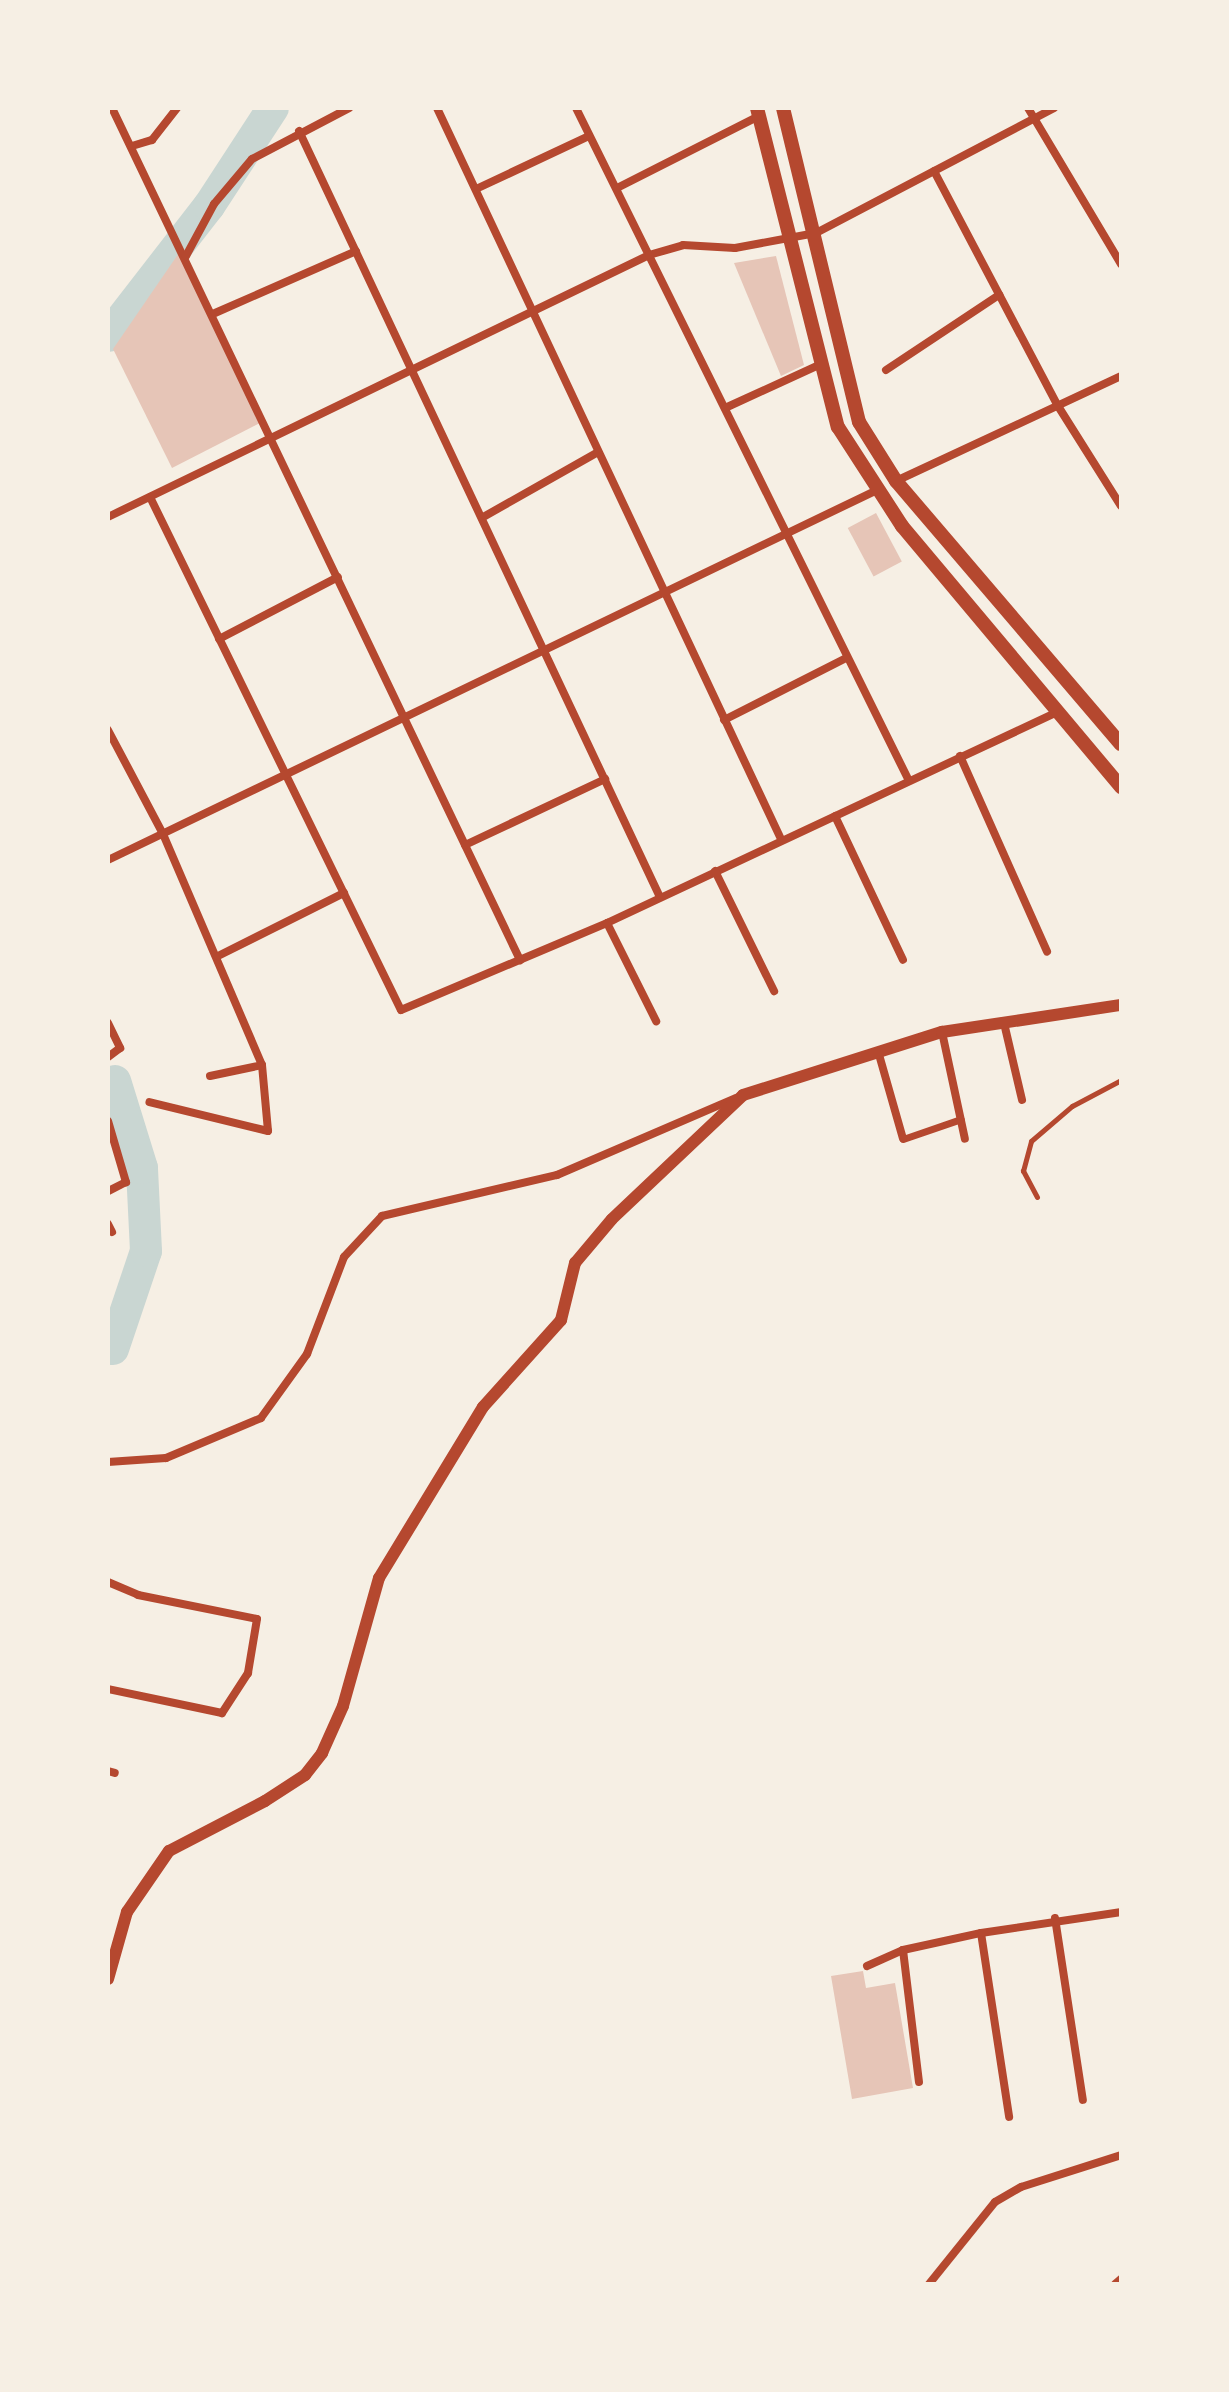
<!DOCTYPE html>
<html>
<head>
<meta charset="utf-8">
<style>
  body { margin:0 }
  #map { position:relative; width:1229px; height:2392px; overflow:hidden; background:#f6efe4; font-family:"Roboto Condensed",sans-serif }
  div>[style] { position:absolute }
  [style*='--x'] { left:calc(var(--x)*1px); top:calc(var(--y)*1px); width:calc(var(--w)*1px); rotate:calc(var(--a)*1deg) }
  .river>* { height:32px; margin:-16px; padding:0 16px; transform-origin:16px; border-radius:16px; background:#c9d6d2 }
  .building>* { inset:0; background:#e6c5b7; transform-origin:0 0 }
  .service>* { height:5px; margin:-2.5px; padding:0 2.5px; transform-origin:2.5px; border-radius:2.5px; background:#b5482f }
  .pedestrian>* { height:7px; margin:-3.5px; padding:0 3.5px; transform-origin:3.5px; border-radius:3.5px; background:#b5482f }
  .minor>* { height:8px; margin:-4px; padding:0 4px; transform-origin:4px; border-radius:4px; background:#b5482f }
  .tertiary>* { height:12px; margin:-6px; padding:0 6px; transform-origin:6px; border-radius:6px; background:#b5482f }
  .secondary>* { height:14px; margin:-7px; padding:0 7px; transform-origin:7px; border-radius:7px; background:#b5482f }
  span { translate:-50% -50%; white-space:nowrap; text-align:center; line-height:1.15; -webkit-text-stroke:6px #f6efe4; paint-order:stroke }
  .frame { position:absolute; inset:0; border:110px solid #f6efe4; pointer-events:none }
</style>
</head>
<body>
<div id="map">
  <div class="river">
    <i style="--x:108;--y:336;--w:165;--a:-52.2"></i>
    <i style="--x:209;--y:206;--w:117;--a:-56.9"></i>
    <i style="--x:113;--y:1349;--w:103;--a:-71.4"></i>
    <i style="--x:146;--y:1251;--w:83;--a:-92.8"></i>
    <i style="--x:142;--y:1168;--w:91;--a:-107.2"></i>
  </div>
  <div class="building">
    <i style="clip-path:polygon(181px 250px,260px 423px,172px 468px,113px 349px)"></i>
    <i style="clip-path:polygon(776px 256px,804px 365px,781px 376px,734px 263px)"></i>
    <i style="left:876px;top:513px;width:55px;height:32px;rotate:62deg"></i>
    <i style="clip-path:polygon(863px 1971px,866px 1988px,895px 1983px,913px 2088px,852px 2099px,831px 1976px)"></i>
  </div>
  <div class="service">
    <i style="--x:1037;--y:1197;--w:30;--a:-118"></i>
    <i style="--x:1023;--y:1171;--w:31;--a:-75"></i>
    <i style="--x:1031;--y:1141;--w:54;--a:-40.5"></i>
    <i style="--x:1072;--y:1106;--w:55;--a:-28"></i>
  </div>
  <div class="pedestrian">
    <i style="--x:903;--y:1139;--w:61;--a:-19"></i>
  </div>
  <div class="minor">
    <i style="--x:112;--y:108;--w:945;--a:64.41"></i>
    <i style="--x:437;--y:108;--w:808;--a:64.8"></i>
    <i style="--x:576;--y:108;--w:749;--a:63.67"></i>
    <i style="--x:1028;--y:108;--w:182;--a:59.2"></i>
    <i style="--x:299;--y:131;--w:847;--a:64.77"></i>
    <i style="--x:132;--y:146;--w:21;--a:-17"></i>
    <i style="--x:152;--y:140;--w:41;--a:-52"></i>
    <i style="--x:934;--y:171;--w:266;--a:62.2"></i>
    <i style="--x:1058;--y:406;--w:118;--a:57.8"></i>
    <i style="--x:617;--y:188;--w:159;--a:-26.9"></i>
    <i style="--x:476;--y:189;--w:125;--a:-25.1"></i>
    <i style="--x:186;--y:256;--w:59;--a:-61.7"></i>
    <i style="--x:214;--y:204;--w:59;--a:-49.8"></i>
    <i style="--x:252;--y:159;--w:110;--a:-27.7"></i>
    <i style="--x:215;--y:313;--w:154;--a:-23.7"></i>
    <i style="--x:886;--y:370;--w:136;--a:-33.6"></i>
    <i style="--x:725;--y:408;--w:103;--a:-24.6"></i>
    <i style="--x:896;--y:481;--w:248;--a:-25"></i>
    <i style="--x:150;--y:497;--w:571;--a:63.93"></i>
    <i style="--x:401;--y:1010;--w:224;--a:-22.9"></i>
    <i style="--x:607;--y:923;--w:497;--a:-25.1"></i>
    <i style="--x:485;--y:516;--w:130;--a:-29.5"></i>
    <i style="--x:108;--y:517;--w:601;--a:-25.84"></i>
    <i style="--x:649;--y:255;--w:35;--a:-16"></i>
    <i style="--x:683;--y:245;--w:52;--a:3.3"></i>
    <i style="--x:735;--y:248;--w:82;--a:-10.5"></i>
    <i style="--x:816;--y:233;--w:269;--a:-27.7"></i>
    <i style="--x:219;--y:639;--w:134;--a:-27.5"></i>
    <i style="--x:724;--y:720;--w:137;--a:-26.9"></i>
    <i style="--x:108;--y:730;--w:118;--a:62.1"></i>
    <i style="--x:163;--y:834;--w:251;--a:66.8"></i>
    <i style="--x:262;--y:1065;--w:66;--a:84.8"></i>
    <i style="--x:268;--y:1131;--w:122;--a:-166.3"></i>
    <i style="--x:960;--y:756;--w:214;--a:66"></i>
    <i style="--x:835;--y:816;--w:159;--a:64.7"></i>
    <i style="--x:465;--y:845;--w:155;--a:-25.2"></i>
    <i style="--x:108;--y:860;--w:851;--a:-25.69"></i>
    <i style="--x:715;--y:871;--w:134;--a:63.8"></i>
    <i style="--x:607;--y:923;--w:110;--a:63.4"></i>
    <i style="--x:218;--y:956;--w:141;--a:-26.6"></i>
    <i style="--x:108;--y:1023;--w:28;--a:64"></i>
    <i style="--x:120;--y:1048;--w:15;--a:143"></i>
    <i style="--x:1004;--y:1023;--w:79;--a:76.8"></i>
    <i style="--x:942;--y:1032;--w:109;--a:77.9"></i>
    <i style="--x:878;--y:1051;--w:91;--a:74.1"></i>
    <i style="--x:210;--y:1076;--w:53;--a:-11.9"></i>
    <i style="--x:108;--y:1121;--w:64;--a:73.6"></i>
    <i style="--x:126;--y:1182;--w:20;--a:153"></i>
    <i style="--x:108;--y:1224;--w:9;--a:63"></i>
    <i style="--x:108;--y:1462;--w:58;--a:-3.9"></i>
    <i style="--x:166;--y:1458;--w:103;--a:-22.8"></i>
    <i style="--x:261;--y:1418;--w:79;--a:-54.3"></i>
    <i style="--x:307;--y:1354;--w:104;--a:-69.1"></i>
    <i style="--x:344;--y:1257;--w:56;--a:-47.2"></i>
    <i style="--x:382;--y:1216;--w:180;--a:-13.2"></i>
    <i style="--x:557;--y:1175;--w:195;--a:-23.3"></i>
    <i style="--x:108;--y:1582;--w:33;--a:23"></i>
    <i style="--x:138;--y:1595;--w:121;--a:11.4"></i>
    <i style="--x:257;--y:1619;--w:55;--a:99.5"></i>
    <i style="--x:248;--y:1673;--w:48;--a:123"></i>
    <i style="--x:222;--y:1713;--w:116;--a:-168.1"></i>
    <i style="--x:108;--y:1771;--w:7;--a:16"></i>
    <i style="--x:1055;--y:1918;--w:184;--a:81.3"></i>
    <i style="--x:981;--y:1933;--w:186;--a:81.3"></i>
    <i style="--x:903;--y:1950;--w:133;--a:83.1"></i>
    <i style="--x:867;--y:1966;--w:39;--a:-24"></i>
    <i style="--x:903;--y:1950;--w:80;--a:-12.3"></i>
    <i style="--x:981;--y:1933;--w:142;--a:-8.5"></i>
    <i style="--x:929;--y:2284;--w:105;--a:-51.2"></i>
    <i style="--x:995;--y:2202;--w:30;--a:-30"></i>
    <i style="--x:1021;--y:2187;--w:105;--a:-17.7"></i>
    <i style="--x:1115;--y:2284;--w:8;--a:-40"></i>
  </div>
  <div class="tertiary">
    <i style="--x:108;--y:1979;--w:70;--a:-74.2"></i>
    <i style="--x:127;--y:1912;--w:74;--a:-55.5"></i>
    <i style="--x:169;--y:1851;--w:108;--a:-27.5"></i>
    <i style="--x:265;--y:1801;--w:48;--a:-33"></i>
    <i style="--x:305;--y:1775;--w:28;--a:-52"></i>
    <i style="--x:322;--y:1753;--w:51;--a:-65.9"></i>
    <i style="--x:343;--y:1706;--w:133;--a:-74.3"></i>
    <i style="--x:379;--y:1578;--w:200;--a:-58.7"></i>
    <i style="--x:483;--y:1407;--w:117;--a:-48.1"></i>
    <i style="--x:561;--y:1320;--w:59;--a:-76.2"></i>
    <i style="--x:575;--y:1263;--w:57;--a:-49.9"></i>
    <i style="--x:612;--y:1219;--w:180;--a:-43.4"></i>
    <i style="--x:743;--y:1095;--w:209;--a:-17.6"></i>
    <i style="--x:942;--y:1032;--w:181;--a:-8.6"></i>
  </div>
  <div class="secondary">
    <i style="--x:757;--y:108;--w:329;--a:75.8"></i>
    <i style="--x:838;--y:427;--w:118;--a:57.1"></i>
    <i style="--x:902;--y:526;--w:341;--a:50"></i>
    <i style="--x:783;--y:108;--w:323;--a:76.4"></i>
    <i style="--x:859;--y:422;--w:70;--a:57.9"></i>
    <i style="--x:896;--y:481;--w:346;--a:49.5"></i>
  </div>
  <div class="frame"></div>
</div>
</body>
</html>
